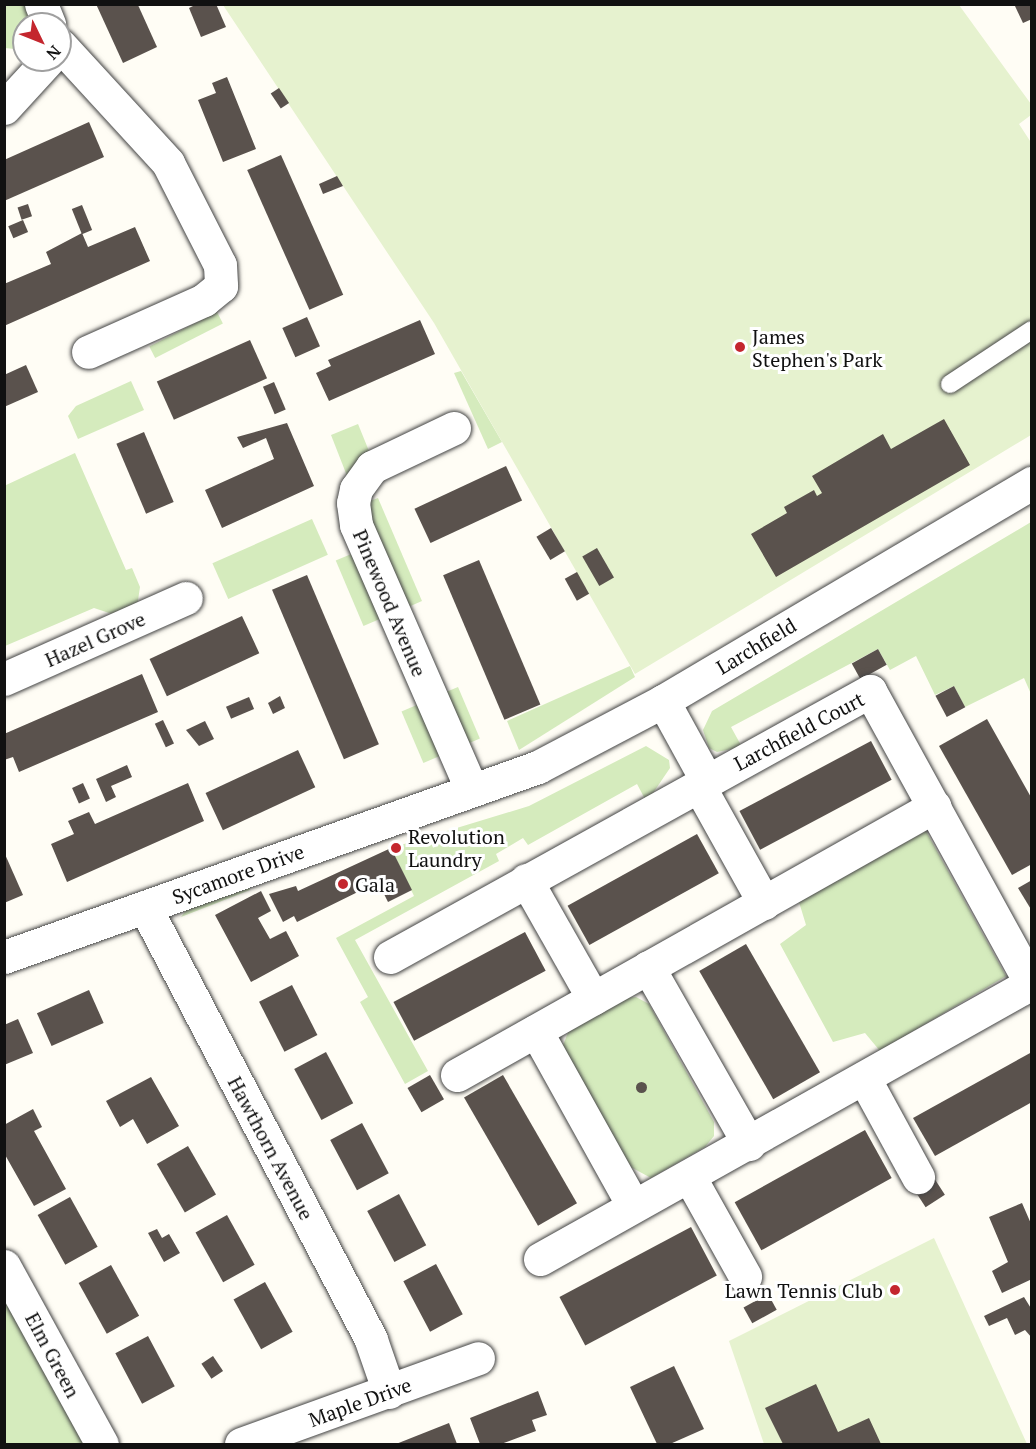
<!DOCTYPE html>
<html>
<head>
<meta charset="utf-8">
<style>
  body { margin:0 }
  #map { position:relative; width:1036px; height:1449px; overflow:hidden; background:#fffdf5; font-family:"PT Serif",serif }
  div>[style] { position:absolute }
  [style*='--x'] { left:calc(var(--x)*1px); top:calc(var(--y)*1px); width:calc(var(--w)*1px); rotate:calc(var(--a)*1deg) }
  .green>* { inset:0; background:#d5ebbd; transform-origin:0 0 }
  .pitch>* { inset:0; background:#e6f2cf }
  .building>* { inset:0; background:#5a524d; transform-origin:0 0 }
  .round { border-radius:50% }
  .roads { filter:drop-shadow(0 0 2px #444) drop-shadow(0 0 2px #444) }
  .service>* { height:18px; margin:-9px; padding:0 9px; transform-origin:9px; border-radius:9px; background:#fff }
  .minor>* { height:33px; margin:-16.5px; padding:0 16.5px; transform-origin:16.5px; border-radius:16.5px; background:#fff }
  .dots>* { width:16px; height:16px; translate:-50% -50%; box-sizing:border-box; border:3px solid #fff; border-radius:50% }
  span { translate:-50% -50%; white-space:nowrap; text-align:center; line-height:1.15; -webkit-text-stroke:6px #fff; paint-order:stroke }
  .poi-label { font-size:20px; color:#111 }
  .left { translate:0 -50%; text-align:left }
  .right { translate:-100% -50%; text-align:right }
  .street-label { font-size:20px; color:#111 }
  .frame { position:absolute; inset:0; border:6px solid #111; pointer-events:none }
  .north { position:absolute; left:12px; top:12px; width:60px; height:60px; box-sizing:border-box; background:#fff; border:2px solid #a0a0a0; border-radius:50%; rotate:133deg; font-size:16px; font-weight:700; line-height:24px; text-align:center; color:#111 }
  .north::after { content:''; display:block; margin:auto; width:21px; height:27px; background:#c4262e; clip-path:polygon(50% 0,100% 100%,50% 72%,0 100%) }
</style>
</head>
<body>
<div id="map">
  <div class="green">
    <i style="clip-path:polygon(4px 5px,26px 5px,34px 24px,24px 24px,24px 50px,5px 48px)"></i>
    <i style="left:217px;top:312px;width:13px;height:76px;rotate:63deg"></i>
    <i style="clip-path:polygon(461px 371px,502px 442px,488px 449px,454px 373px)"></i>
    <i style="clip-path:polygon(131px 381px,144px 410px,78px 439px,68px 416px,76px 406px)"></i>
    <i style="clip-path:polygon(358px 424px,371px 456px,349px 481px,331px 435px)"></i>
    <i style="clip-path:polygon(75px 453px,126px 570px,132px 568px,140px 587px,137px 607px,112px 614px,94px 608px,5px 646px,4px 486px)"></i>
    <i style="clip-path:polygon(378px 498px,422px 601px,406px 608px,367px 517px,370px 501px)"></i>
    <i style="left:312px;top:519px;width:39px;height:109px;rotate:66deg"></i>
    <i style="clip-path:polygon(1031px 522px,1031px 694px,1024px 678px,965px 707px,954px 686px,935px 695px,916px 656px,890px 670px,878px 649px,731px 727px,742px 747px,717px 752px,709px 748px,703px 730px,712px 711px)"></i>
    <i style="left:356px;top:552px;width:71px;height:22px;rotate:67deg"></i>
    <i style="clip-path:polygon(630px 666px,635px 677px,519px 750px,507px 721px)"></i>
    <i style="left:458px;top:687px;width:56px;height:15px;rotate:67deg"></i>
    <i style="left:419px;top:704px;width:56px;height:19px;rotate:67deg"></i>
    <i style="clip-path:polygon(646px 746px,669px 760px,670px 768px,651px 796px,645px 799px,637px 784px,528px 845px,523px 838px,496px 854px,499px 861px,355px 940px,428px 1071px,405px 1084px,360px 1002px,368px 997px,336px 938px,414px 896px,391px 848px,529px 806px)"></i>
    <i style="clip-path:polygon(926px 831px,1006px 976px,880px 1051px,865px 1033px,833px 1042px,780px 944px,806px 925px,799px 902px)"></i>
    <i style="clip-path:polygon(249px 885px,250px 890px,181px 917px,187px 909px)"></i>
    <i style="clip-path:polygon(636px 997px,649px 1004px,714px 1122px,714px 1136px,705px 1147px,651px 1178px,627px 1165px,560px 1053px,569px 1030px,623px 998px)"></i>
    <i style="clip-path:polygon(5px 1294px,86px 1444px,5px 1444px)"></i>
  </div>
  <div class="pitch">
    <i style="clip-path:polygon(223px 5px,959px 5px,1031px 104px,1031px 115px,1019px 124px,1032px 144px,1031px 435px,635px 674px,434px 323px)"></i>
    <i style="clip-path:polygon(934px 1238px,1027px 1444px,764px 1444px,729px 1341px)"></i>
  </div>
  <div class="building">
    <i style="clip-path:polygon(96px 4px,138px 5px,157px 47px,123px 63px)"></i>
    <i style="clip-path:polygon(197px 4px,216px 4px,226px 27px,201px 37px,189px 8px)"></i>
    <i style="clip-path:polygon(1014px 4px,1032px 4px,1032px 19px,1023px 23px)"></i>
    <i style="clip-path:polygon(227px 77px,256px 149px,223px 162px,198px 100px,216px 93px,212px 83px)"></i>
    <i style="left:279px;top:88px;width:18px;height:10px;rotate:56deg"></i>
    <i style="clip-path:polygon(89px 122px,104px 157px,4px 201px,4px 160px)"></i>
    <i style="left:281px;top:155px;width:153px;height:37px;rotate:66deg"></i>
    <i style="clip-path:polygon(337px 176px,343px 186px,323px 194px,319px 184px)"></i>
    <i style="left:28px;top:204px;width:13px;height:11px;rotate:72deg"></i>
    <i style="left:82px;top:205px;width:27px;height:11px;rotate:68deg"></i>
    <i style="left:23px;top:220px;width:13px;height:16px;rotate:67deg"></i>
    <i style="clip-path:polygon(135px 227px,150px 261px,4px 326px,4px 284px,51px 264px,46px 252px,82px 233px,88px 247px)"></i>
    <i style="left:307px;top:317px;width:32px;height:27px;rotate:66deg"></i>
    <i style="clip-path:polygon(420px 320px,435px 354px,329px 401px,316px 373px,331px 366px,328px 360px)"></i>
    <i style="left:250px;top:340px;width:42px;height:102px;rotate:66deg"></i>
    <i style="clip-path:polygon(26px 365px,38px 392px,4px 407px,4px 375px)"></i>
    <i style="left:274px;top:382px;width:30px;height:12px;rotate:67deg"></i>
    <i style="clip-path:polygon(944px 419px,970px 465px,776px 577px,751px 534px,787px 513px,784px 507px,814px 490px,817px 496px,822px 493px,812px 476px,883px 434px,891px 449px)"></i>
    <i style="clip-path:polygon(287px 423px,314px 486px,222px 528px,205px 490px,274px 459px,266px 438px,243px 448px,237px 437px)"></i>
    <i style="left:144px;top:432px;width:76px;height:30px;rotate:67deg"></i>
    <i style="left:506px;top:466px;width:38px;height:101px;rotate:65deg"></i>
    <i style="left:551px;top:528px;width:27px;height:17px;rotate:59deg"></i>
    <i style="left:597px;top:548px;width:34px;height:17px;rotate:60deg"></i>
    <i style="left:479px;top:560px;width:157px;height:39px;rotate:67deg"></i>
    <i style="left:577px;top:572px;width:25px;height:14px;rotate:61deg"></i>
    <i style="left:307px;top:575px;width:184px;height:38px;rotate:67deg"></i>
    <i style="left:242px;top:616px;width:41px;height:102px;rotate:65deg"></i>
    <i style="left:878px;top:649px;width:18px;height:30px;rotate:61deg"></i>
    <i style="clip-path:polygon(142px 674px,158px 712px,19px 772px,13px 757px,4px 760px,4px 734px)"></i>
    <i style="left:954px;top:686px;width:24px;height:21px;rotate:62deg"></i>
    <i style="clip-path:polygon(280px 696px,285px 708px,273px 714px,268px 703px)"></i>
    <i style="left:249px;top:697px;width:13px;height:25px;rotate:67deg"></i>
    <i style="clip-path:polygon(987px 719px,1032px 799px,1032px 864px,1012px 875px,939px 746px)"></i>
    <i style="left:163px;top:720px;width:26px;height:9px;rotate:65deg"></i>
    <i style="clip-path:polygon(205px 721px,214px 739px,199px 746px,186px 730px)"></i>
    <i style="left:871px;top:741px;width:44px;height:149px;rotate:62deg"></i>
    <i style="left:298px;top:750px;width:41px;height:102px;rotate:65deg"></i>
    <i style="clip-path:polygon(127px 765px,132px 777px,111px 786px,116px 797px,106px 802px,96px 779px)"></i>
    <i style="left:83px;top:783px;width:17px;height:12px;rotate:66deg"></i>
    <i style="clip-path:polygon(188px 783px,204px 821px,67px 882px,51px 844px,74px 834px,68px 821px,89px 812px,95px 824px)"></i>
    <i style="left:697px;top:834px;width:45px;height:148px;rotate:61deg"></i>
    <i style="clip-path:polygon(391px 848px,412px 890px,388px 902px,378px 882px,297px 922px,294px 916px,283px 922px,269px 894px,296px 886px,298px 891px)"></i>
    <i style="clip-path:polygon(4px 852px,23px 895px,4px 903px)"></i>
    <i style="clip-path:polygon(1032px 880px,1032px 911px,1018px 888px)"></i>
    <i style="clip-path:polygon(261px 891px,271px 911px,258px 918px,270px 939px,286px 931px,299px 956px,251px 982px,215px 915px)"></i>
    <i style="left:525px;top:932px;width:44px;height:149px;rotate:62deg"></i>
    <i style="left:746px;top:944px;width:148px;height:54px;rotate:60deg"></i>
    <i style="left:292px;top:985px;width:56px;height:37px;rotate:63deg"></i>
    <i style="left:89px;top:990px;width:36px;height:57px;rotate:66deg"></i>
    <i style="clip-path:polygon(18px 1019px,33px 1053px,4px 1065px,4px 1025px)"></i>
    <i style="left:326px;top:1052px;width:58px;height:36px;rotate:62deg"></i>
    <i style="clip-path:polygon(1032px 1052px,1032px 1102px,935px 1156px,913px 1118px)"></i>
    <i style="left:430px;top:1075px;width:28px;height:26px;rotate:60deg"></i>
    <i style="left:503px;top:1075px;width:148px;height:45px;rotate:60deg"></i>
    <i style="clip-path:polygon(151px 1077px,179px 1126px,147px 1144px,133px 1119px,120px 1127px,106px 1101px)"></i>
    <i class="round" style="left:635.5px;top:1081.5px;width:11px;height:11px"></i>
    <i style="clip-path:polygon(33px 1109px,42px 1127px,34px 1131px,66px 1189px,34px 1206px,4px 1153px,4px 1125px)"></i>
    <i style="left:362px;top:1123px;width:57px;height:36px;rotate:62deg"></i>
    <i style="left:865px;top:1130px;width:55px;height:149px;rotate:61deg"></i>
    <i style="left:188px;top:1146px;width:56px;height:36px;rotate:60deg"></i>
    <i style="left:934px;top:1178px;width:20px;height:23px;rotate:57deg"></i>
    <i style="left:399px;top:1194px;width:58px;height:36px;rotate:62deg"></i>
    <i style="left:70px;top:1197px;width:57px;height:37px;rotate:61deg"></i>
    <i style="clip-path:polygon(1022px 1203px,1032px 1226px,1032px 1279px,1002px 1293px,992px 1271px,1008px 1262px,989px 1217px)"></i>
    <i style="left:227px;top:1215px;width:57px;height:36px;rotate:61deg"></i>
    <i style="left:691px;top:1227px;width:55px;height:149px;rotate:62deg"></i>
    <i style="clip-path:polygon(157px 1229px,162px 1238px,169px 1234px,180px 1253px,164px 1262px,148px 1233px)"></i>
    <i style="left:436px;top:1264px;width:57px;height:37px;rotate:62deg"></i>
    <i style="left:111px;top:1265px;width:58px;height:37px;rotate:61deg"></i>
    <i style="left:265px;top:1282px;width:57px;height:36px;rotate:61deg"></i>
    <i style="left:768px;top:1294px;width:18px;height:28px;rotate:61deg"></i>
    <i style="clip-path:polygon(1024px 1297px,1032px 1310px,1032px 1338px,1025px 1330px,1015px 1335px,1007px 1318px,989px 1326px,984px 1316px)"></i>
    <i style="left:148px;top:1336px;width:57px;height:37px;rotate:62deg"></i>
    <i style="left:213px;top:1356px;width:18px;height:14px;rotate:56deg"></i>
    <i style="clip-path:polygon(674px 1366px,704px 1429px,670px 1444px,657px 1444px,630px 1387px)"></i>
    <i style="clip-path:polygon(816px 1384px,838px 1432px,869px 1418px,881px 1444px,783px 1444px,765px 1408px)"></i>
    <i style="clip-path:polygon(538px 1391px,547px 1415px,532px 1420px,536px 1431px,501px 1444px,480px 1444px,470px 1418px)"></i>
    <i style="clip-path:polygon(449px 1423px,457px 1444px,396px 1444px)"></i>
  </div>
  <div class="roads">
    <div class="service">
      <i style="--x:950;--y:384;--w:98;--a:-33.4"></i>
    </div>
    <div class="minor">
      <i style="--x:41;--y:4;--w:22;--a:68"></i>
      <i style="--x:60;--y:45;--w:160;--a:47.5"></i>
      <i style="--x:168;--y:163;--w:114;--a:63"></i>
      <i style="--x:220;--y:265;--w:21;--a:87"></i>
      <i style="--x:221;--y:286;--w:22;--a:141"></i>
      <i style="--x:204;--y:300;--w:127;--a:155.9"></i>
      <i style="--x:4;--y:108;--w:65;--a:-47.5"></i>
      <i style="--x:454;--y:428;--w:91;--a:154.6"></i>
      <i style="--x:372;--y:467;--w:27;--a:126"></i>
      <i style="--x:356;--y:489;--w:14;--a:102"></i>
      <i style="--x:353;--y:503;--w:22;--a:82"></i>
      <i style="--x:356;--y:525;--w:289;--a:66.4"></i>
      <i style="--x:4;--y:679;--w:199;--a:-24"></i>
      <i style="--x:663;--y:701;--w:91;--a:61.2"></i>
      <i style="--x:699;--y:786;--w:134;--a:60.9"></i>
      <i style="--x:526;--y:880;--w:136;--a:60.4"></i>
      <i style="--x:145;--y:907;--w:488;--a:62.4"></i>
      <i style="--x:371;--y:1340;--w:55;--a:70.9"></i>
      <i style="--x:4;--y:957;--w:567;--a:-19.59"></i>
      <i style="--x:538;--y:767;--w:141;--a:-27.8"></i>
      <i style="--x:663;--y:701;--w:429;--a:-30.6"></i>
      <i style="--x:390;--y:957;--w:549;--a:-28.99"></i>
      <i style="--x:870;--y:691;--w:337;--a:61.2"></i>
      <i style="--x:648;--y:967;--w:204;--a:60.3"></i>
      <i style="--x:536;--y:1031;--w:199;--a:60.9"></i>
      <i style="--x:457;--y:1075;--w:548;--a:-29.37"></i>
      <i style="--x:864;--y:1078;--w:113;--a:61.4"></i>
      <i style="--x:689;--y:1176;--w:115;--a:60.8"></i>
      <i style="--x:540;--y:1259;--w:562;--a:-29.3"></i>
      <i style="--x:4;--y:1266;--w:203;--a:61.2"></i>
      <i style="--x:241;--y:1444;--w:252;--a:-19.9"></i>
    </div>
  </div>
  <div class="dots">
    <i style="left:740px;top:347px;background:#c4262e"></i>
    <i style="left:396px;top:848px;background:#c4262e"></i>
    <i style="left:343px;top:884px;background:#c4262e"></i>
    <i style="left:895px;top:1290px;background:#c4262e"></i>
  </div>
  <div class="poi-label">
    <span class="left" style="left:752px;top:348px">James<br>Stephen's Park</span>
    <span class="left" style="left:408px;top:848px">Revolution<br>Laundry</span>
    <span class="left" style="left:355px;top:884px">Gala</span>
    <span class="right" style="left:883px;top:1290px">Lawn Tennis Club</span>
  </div>
  <div class="street-label">
    <span style="left:390px;top:603px;rotate:67deg">Pinewood Avenue</span>
    <span style="left:95px;top:639px;rotate:-24deg">Hazel Grove</span>
    <span style="left:756px;top:646px;rotate:-31deg">Larchfield</span>
    <span style="left:799px;top:731px;rotate:-28deg">Larchfield Court</span>
    <span style="left:238px;top:874px;rotate:-20deg">Sycamore Drive</span>
    <span style="left:271px;top:1148px;rotate:62deg">Hawthorn Avenue</span>
    <span style="left:53px;top:1355px;rotate:62deg">Elm Green</span>
    <span style="left:360px;top:1402px;rotate:-20deg">Maple Drive</span>
  </div>
  <div class="frame"></div>
  <div class="north">N</div>
</div>
</body>
</html>
